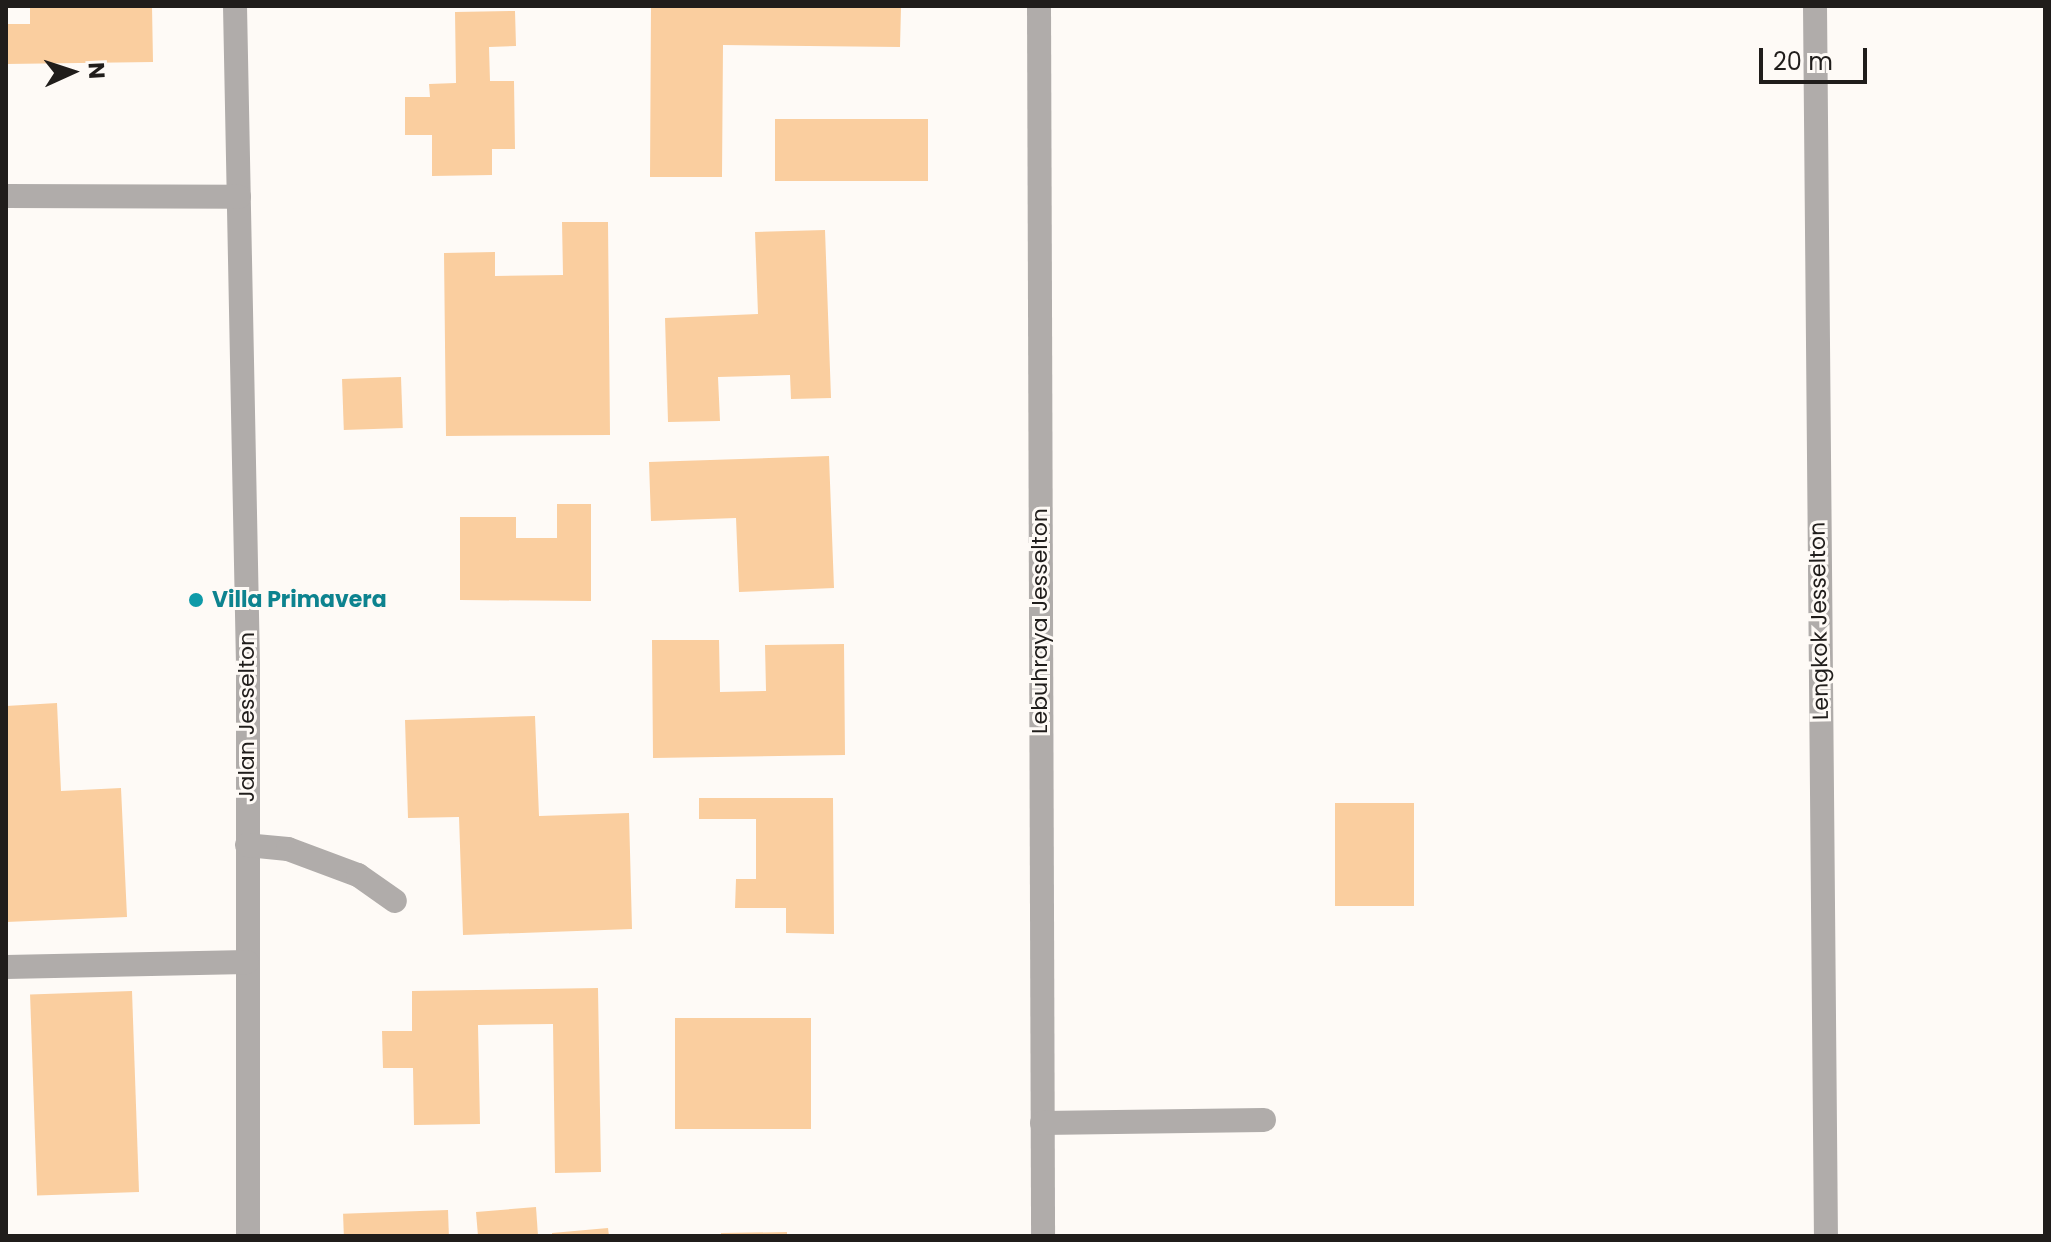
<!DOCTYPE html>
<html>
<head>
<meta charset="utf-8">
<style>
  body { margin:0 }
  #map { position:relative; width:2051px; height:1242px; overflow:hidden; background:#fefaf6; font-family:Poppins,sans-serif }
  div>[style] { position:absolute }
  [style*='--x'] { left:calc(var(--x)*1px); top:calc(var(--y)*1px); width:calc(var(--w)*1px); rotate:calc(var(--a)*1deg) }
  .building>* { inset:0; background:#face9f; transform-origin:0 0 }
  .minor>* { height:24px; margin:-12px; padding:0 12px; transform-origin:12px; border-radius:12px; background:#b0acaa }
  .dots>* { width:22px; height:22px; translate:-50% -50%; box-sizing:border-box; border:4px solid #fefaf6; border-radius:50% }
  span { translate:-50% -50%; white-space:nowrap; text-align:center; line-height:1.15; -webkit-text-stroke:6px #fefaf6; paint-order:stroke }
  .culture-label { font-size:22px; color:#0d838f; font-weight:700 }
  .left { translate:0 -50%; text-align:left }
  .street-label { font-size:22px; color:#201d1b }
  .frame { position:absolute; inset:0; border:8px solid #201d1b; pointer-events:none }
  .north { position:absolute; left:32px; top:32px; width:80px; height:80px; -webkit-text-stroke:6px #fefaf6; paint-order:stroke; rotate:87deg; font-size:22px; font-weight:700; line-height:32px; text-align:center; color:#201d1b }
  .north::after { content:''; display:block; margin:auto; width:28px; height:36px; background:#201d1b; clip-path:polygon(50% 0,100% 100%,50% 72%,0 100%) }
  .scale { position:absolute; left:1759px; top:48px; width:108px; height:36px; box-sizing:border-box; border:4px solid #201d1b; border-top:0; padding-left:10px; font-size:24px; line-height:28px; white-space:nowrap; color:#201d1b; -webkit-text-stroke:6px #fefaf6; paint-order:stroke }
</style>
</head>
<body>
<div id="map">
  <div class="building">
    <i style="clip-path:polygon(30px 6px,152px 6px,153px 62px,6px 64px,6px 24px,30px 24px)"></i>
    <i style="clip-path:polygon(651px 6px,901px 8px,900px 47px,723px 45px,722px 177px,650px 177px)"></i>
    <i style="clip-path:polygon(515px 11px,516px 46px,489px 47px,490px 81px,514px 81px,515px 149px,492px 149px,492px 175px,432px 176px,432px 135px,405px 135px,405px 97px,430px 97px,429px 84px,456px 83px,455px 12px)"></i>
    <i style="left:928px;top:119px;width:62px;height:153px;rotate:90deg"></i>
    <i style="clip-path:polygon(562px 222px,608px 222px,610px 435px,446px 436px,444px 253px,495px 252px,495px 276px,563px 275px)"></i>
    <i style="clip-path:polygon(825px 230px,831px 398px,791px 399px,790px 375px,718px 377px,720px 421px,668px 422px,665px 318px,758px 314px,755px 232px)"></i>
    <i style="left:401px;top:377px;width:51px;height:59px;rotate:88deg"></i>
    <i style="clip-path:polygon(829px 456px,834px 588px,739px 592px,736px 518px,651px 521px,649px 462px)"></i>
    <i style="clip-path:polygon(557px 504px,591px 504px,591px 601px,460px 600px,460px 517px,516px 517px,516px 538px,557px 538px)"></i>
    <i style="clip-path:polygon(652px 640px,719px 640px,720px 692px,766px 691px,765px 645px,844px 644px,845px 755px,653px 758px)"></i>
    <i style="clip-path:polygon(57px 703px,61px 791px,121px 788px,127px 917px,6px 922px,6px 706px)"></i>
    <i style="clip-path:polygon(535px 716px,539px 816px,629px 813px,632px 929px,463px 935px,459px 817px,408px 818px,405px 720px)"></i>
    <i style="clip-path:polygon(699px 798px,833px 798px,834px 934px,786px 933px,786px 908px,735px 908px,736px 879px,756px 879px,756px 819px,699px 819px)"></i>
    <i style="left:1335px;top:803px;width:79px;height:103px"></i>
    <i style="clip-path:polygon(598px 988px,601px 1172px,555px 1173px,553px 1024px,478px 1025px,480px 1124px,414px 1125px,413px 1068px,383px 1068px,382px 1031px,412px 1031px,412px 991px)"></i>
    <i style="left:132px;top:991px;width:201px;height:102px;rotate:88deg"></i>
    <i style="left:675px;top:1018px;width:136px;height:111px"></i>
    <i style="clip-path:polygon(536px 1207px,538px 1236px,478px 1236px,476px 1212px)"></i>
    <i style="left:448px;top:1210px;width:26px;height:105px;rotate:88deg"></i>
    <i style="clip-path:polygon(608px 1228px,609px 1236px,552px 1236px,552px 1233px)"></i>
    <i style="clip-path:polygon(787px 1232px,787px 1236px,721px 1236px,721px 1233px)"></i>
  </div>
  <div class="minor">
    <i style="--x:235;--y:6;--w:659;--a:88.87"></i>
    <i style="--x:248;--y:665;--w:571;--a:90"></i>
    <i style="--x:1039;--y:6;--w:1230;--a:89.81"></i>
    <i style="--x:1815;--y:6;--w:1230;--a:89.49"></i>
    <i style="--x:6;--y:196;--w:233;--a:0.2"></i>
    <i style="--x:247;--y:845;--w:41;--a:5.6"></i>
    <i style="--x:288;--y:849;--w:75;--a:20.4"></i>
    <i style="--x:358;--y:875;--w:45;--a:35.1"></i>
    <i style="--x:6;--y:967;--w:241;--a:-1.2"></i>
    <i style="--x:1042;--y:1123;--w:222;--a:-0.8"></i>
  </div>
  <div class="dots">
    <i style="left:196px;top:600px;background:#0f9aa8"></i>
  </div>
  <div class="culture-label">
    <span class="left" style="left:212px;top:600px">Villa Primavera</span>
  </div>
  <div class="street-label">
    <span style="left:1040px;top:621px;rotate:-90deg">Lebuhraya Jesselton</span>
    <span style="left:1819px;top:621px;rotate:-91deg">Lengkok Jesselton</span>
    <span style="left:247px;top:717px;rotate:-90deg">Jalan Jesselton</span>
  </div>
  <div class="frame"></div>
  <div class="north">N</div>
  <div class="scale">20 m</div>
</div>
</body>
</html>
